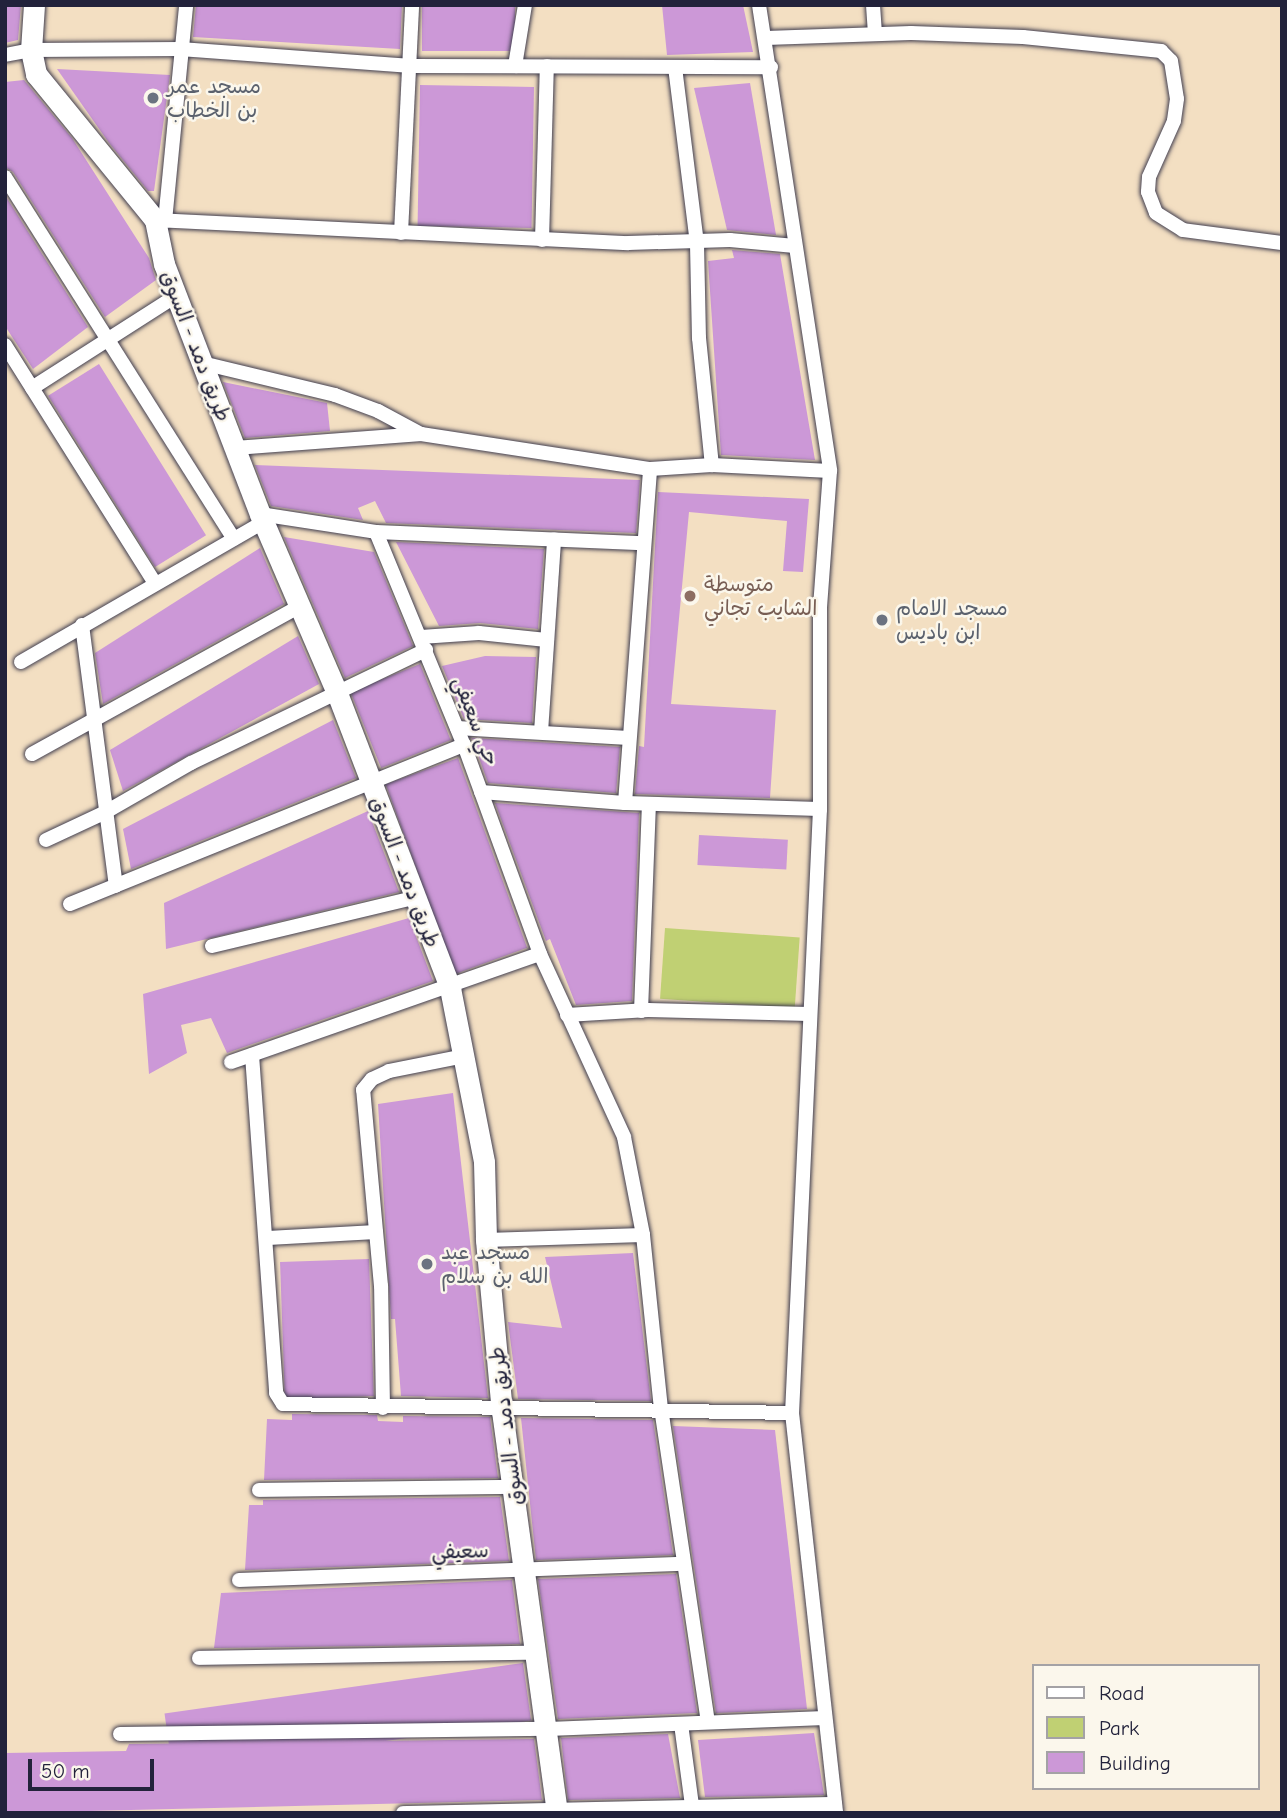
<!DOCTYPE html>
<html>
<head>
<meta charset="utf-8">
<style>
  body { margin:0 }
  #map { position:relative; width:1287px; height:1818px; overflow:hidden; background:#f3dfc2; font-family:"Comic Neue","Playpen Sans Arabic",sans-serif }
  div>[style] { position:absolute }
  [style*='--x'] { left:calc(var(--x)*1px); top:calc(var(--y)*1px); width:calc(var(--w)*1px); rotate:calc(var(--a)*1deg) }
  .green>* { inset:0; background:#c0d073; transform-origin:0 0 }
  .building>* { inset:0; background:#cc98d7; transform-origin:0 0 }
  .roads { filter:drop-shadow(0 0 2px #413e4f) drop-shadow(0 0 2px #413e4f) }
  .street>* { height:14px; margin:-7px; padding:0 7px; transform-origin:7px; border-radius:7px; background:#fff }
  .secondary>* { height:21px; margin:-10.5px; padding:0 10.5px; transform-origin:10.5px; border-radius:10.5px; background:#fff }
  .dots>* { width:19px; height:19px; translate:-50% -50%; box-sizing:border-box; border:4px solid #fbf7ec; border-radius:50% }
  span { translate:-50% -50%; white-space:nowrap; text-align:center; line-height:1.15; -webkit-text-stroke:5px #fbf7ec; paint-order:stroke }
  .worship-label { font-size:21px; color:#5b616d }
  .left { translate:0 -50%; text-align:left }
  .street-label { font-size:21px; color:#22223b }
  .education-label { font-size:21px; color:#785e54 }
  .frame { position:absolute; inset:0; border:7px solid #22223b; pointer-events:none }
  .legend { position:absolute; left:1032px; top:1664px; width:228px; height:126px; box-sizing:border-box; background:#fbf7ec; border:2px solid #a4a2a5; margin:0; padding:9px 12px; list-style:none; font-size:21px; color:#22223b }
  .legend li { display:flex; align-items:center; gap:14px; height:35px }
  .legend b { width:35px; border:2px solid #a4a2a5 }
  .scale { position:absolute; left:28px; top:1759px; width:126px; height:32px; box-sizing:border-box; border:4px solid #22223b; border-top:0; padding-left:9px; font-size:21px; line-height:24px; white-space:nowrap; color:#22223b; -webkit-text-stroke:5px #fbf7ec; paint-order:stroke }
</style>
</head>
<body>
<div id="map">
  <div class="green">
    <i style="left:665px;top:928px;width:135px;height:71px;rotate:4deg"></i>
  </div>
  <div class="building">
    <i style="clip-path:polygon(5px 5px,21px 5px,18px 40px,5px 43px)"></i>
    <i style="clip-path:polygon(196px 5px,402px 5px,400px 49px,193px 37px)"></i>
    <i style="left:422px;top:5px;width:93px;height:46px"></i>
    <i style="clip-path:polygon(662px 5px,743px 5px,753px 52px,667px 55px)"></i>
    <i style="clip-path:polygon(57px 69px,170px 75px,154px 191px,148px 191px,109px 143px)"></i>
    <i style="clip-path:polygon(24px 80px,72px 138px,149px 258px,156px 280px,105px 317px,13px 172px,5px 167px,5px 82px)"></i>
    <i style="clip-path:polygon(750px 83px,776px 235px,727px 230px,694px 88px)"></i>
    <i style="left:534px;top:87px;width:141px;height:114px;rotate:91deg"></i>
    <i style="clip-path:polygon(5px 195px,88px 327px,33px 369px,5px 326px)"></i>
    <i style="clip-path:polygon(732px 250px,780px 254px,815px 460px,721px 455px,708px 261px,734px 258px)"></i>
    <i style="left:99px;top:364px;width:202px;height:60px;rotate:58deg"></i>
    <i style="clip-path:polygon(223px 382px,327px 403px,330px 431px,245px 438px)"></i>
    <i style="clip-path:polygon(255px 465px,640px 480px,636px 533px,386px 523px,375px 501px,358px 508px,363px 520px,271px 506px)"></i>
    <i style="clip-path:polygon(658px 492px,809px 499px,803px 572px,783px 571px,787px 521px,689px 512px,671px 704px,776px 710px,770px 798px,635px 794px,639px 746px,644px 747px)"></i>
    <i style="clip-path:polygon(284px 537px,374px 552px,413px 646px,345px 678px)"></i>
    <i style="clip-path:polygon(396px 542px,544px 549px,538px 629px,480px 623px,439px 626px)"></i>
    <i style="clip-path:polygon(260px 548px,284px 604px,103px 704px,95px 653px)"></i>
    <i style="clip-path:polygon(298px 636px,319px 684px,123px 791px,110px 750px)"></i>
    <i style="clip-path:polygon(485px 656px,536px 657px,532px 723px,464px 719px,442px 666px)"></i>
    <i style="left:420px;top:664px;width:82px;height:75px;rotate:68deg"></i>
    <i style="clip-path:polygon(333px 720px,356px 778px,131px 869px,123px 829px)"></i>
    <i style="clip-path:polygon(472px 738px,620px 747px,616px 793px,488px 783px)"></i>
    <i style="left:458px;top:758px;width:202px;height:77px;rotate:70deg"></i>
    <i style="clip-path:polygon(495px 803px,639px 813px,632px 1001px,576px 1005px,550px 939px,546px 941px)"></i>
    <i style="clip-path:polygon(368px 811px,399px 892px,166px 949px,164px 903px)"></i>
    <i style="left:699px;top:835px;width:89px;height:30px;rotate:3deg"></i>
    <i style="clip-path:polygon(409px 918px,433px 981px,227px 1053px,211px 1018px,181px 1025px,187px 1053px,149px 1074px,143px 994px)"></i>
    <i style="clip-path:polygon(453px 1093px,488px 1398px,401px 1396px,395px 1319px,391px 1319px,378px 1104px)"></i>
    <i style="clip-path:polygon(633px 1253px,651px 1401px,518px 1399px,508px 1322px,562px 1328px,545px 1257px)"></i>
    <i style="left:369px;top:1259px;width:137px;height:89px;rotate:88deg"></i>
    <i style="clip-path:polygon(292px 1414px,377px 1415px,378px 1421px,403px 1422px,403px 1416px,490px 1417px,498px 1478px,264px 1480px,267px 1419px,292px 1420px)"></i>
    <i style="clip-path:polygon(521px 1418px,653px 1420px,673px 1555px,536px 1560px)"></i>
    <i style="clip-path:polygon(673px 1426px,775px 1430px,807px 1709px,716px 1713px)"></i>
    <i style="clip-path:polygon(500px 1497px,509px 1561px,245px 1570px,249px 1505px,263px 1505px,263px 1500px)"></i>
    <i style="clip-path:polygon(676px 1574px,697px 1713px,558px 1719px,538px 1579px)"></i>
    <i style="clip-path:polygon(512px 1580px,520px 1644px,214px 1648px,221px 1593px)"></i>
    <i style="left:523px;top:1663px;width:58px;height:362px;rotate:82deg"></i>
    <i style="clip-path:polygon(814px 1733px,824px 1795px,705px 1797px,698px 1740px)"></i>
    <i style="clip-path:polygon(668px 1734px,680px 1798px,568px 1800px,561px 1738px)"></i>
    <i style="clip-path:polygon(534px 1739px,542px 1800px,5px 1813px,5px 1753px,126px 1751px,129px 1744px)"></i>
  </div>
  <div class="roads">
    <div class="street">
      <i style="--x:759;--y:5;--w:471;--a:81.3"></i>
      <i style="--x:830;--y:471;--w:136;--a:94.2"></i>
      <i style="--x:820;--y:607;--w:202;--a:90"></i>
      <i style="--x:820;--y:809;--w:605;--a:92.65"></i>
      <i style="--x:792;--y:1413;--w:402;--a:83.7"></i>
      <i style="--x:873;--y:5;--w:29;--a:86"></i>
      <i style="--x:766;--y:38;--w:145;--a:-2"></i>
      <i style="--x:911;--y:33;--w:112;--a:2"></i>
      <i style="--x:1023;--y:37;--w:139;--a:5.8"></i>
      <i style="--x:1161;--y:51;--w:14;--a:45"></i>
      <i style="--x:1171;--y:61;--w:38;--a:81"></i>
      <i style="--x:1177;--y:99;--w:22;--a:98"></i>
      <i style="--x:1174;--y:121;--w:61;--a:114.1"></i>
      <i style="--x:1149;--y:177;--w:15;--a:94"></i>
      <i style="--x:1148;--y:192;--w:22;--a:69"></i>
      <i style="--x:1156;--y:213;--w:32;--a:32"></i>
      <i style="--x:1183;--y:230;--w:100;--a:7.5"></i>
      <i style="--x:5;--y:55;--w:26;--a:-11"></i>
      <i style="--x:31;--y:50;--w:149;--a:-0.4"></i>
      <i style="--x:180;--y:49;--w:232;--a:4.2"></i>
      <i style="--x:411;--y:66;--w:360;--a:0.2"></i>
      <i style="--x:515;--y:66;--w:62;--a:-80.7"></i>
      <i style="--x:675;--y:67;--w:178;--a:82.9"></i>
      <i style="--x:697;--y:244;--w:94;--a:88.8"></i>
      <i style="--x:699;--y:338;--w:128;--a:84.2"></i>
      <i style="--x:5;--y:177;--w:428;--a:57.7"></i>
      <i style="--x:155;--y:220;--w:474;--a:2.8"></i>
      <i style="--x:628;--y:243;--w:102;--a:-1.7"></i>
      <i style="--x:730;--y:240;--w:65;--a:5.3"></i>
      <i style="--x:165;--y:221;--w:217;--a:-84.4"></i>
      <i style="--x:401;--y:233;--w:228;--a:-87.2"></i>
      <i style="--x:542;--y:240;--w:174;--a:-88.4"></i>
      <i style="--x:5;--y:345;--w:280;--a:57.8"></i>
      <i style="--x:202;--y:363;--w:137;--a:13.5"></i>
      <i style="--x:335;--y:395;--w:46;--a:20.4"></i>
      <i style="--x:378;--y:411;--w:49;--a:28.1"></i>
      <i style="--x:32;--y:388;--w:171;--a:-32.6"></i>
      <i style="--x:235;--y:448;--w:187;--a:-4.3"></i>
      <i style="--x:421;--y:434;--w:232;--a:8.7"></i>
      <i style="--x:650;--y:469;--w:62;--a:-3.7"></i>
      <i style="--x:712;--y:465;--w:118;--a:2.9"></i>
      <i style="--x:260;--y:514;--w:117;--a:8.8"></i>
      <i style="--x:376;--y:532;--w:267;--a:2.4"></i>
      <i style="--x:376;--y:532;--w:230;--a:67.6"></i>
      <i style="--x:464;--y:745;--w:222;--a:70"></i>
      <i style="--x:540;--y:954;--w:201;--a:65.3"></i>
      <i style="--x:624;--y:1137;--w:100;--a:79"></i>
      <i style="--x:643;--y:1235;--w:174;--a:84.1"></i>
      <i style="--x:661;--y:1408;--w:317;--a:81.5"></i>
      <i style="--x:82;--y:625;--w:263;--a:82.6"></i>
      <i style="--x:421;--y:637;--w:58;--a:-3.9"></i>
      <i style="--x:479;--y:633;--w:68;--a:5.9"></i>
      <i style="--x:21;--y:662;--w:280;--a:-30"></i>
      <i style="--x:457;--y:728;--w:172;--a:3.3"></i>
      <i style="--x:541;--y:732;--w:193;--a:-86.1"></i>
      <i style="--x:32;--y:754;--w:304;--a:-28.9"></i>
      <i style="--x:481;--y:792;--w:144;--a:4.4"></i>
      <i style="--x:625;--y:803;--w:195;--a:1.8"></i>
      <i style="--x:625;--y:803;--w:335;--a:-85.7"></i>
      <i style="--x:46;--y:840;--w:64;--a:-25"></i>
      <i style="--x:104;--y:813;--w:100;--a:-29.9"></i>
      <i style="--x:191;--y:763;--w:261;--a:-25.7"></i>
      <i style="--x:70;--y:904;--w:425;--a:-22"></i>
      <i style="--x:212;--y:946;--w:208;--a:-13.4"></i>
      <i style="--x:641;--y:1011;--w:207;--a:-87.8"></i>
      <i style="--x:567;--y:1015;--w:81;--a:-3.5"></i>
      <i style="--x:648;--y:1010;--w:161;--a:1.4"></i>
      <i style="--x:252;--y:1055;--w:339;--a:85.9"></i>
      <i style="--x:276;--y:1393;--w:13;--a:58"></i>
      <i style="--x:283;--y:1404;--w:509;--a:1.01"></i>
      <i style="--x:231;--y:1062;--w:327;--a:-19.3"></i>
      <i style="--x:268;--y:1238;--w:108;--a:-3.2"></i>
      <i style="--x:486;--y:1240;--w:157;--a:-1.8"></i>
      <i style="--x:383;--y:1408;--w:122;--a:-90.9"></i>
      <i style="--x:381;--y:1286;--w:197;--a:-95.2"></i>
      <i style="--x:363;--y:1090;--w:14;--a:-51"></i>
      <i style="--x:372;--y:1079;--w:19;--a:-25"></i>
      <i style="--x:389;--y:1071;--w:77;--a:-11.2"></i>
      <i style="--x:259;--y:1490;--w:253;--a:-0.7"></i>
      <i style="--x:239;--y:1580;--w:444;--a:-2.1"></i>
      <i style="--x:199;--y:1658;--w:336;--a:-0.9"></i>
      <i style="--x:681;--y:1724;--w:90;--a:82.3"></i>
      <i style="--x:120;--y:1734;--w:428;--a:-0.7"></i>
      <i style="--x:548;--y:1729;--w:277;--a:-2.3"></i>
      <i style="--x:403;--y:1813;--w:432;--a:-1.2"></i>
    </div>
    <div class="secondary">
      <i style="--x:34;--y:5;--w:45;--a:93.8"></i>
      <i style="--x:31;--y:50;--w:25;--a:78"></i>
      <i style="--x:36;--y:74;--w:188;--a:50.8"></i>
      <i style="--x:155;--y:220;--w:45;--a:78.4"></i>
      <i style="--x:164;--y:264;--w:268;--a:69"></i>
      <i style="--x:260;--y:514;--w:195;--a:66.7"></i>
      <i style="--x:337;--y:693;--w:316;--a:69"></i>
      <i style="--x:450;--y:988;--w:177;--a:78.9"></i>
      <i style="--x:484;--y:1162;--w:78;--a:88.5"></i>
      <i style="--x:486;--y:1240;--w:172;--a:84.7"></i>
      <i style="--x:502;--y:1411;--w:406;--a:82.2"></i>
    </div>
  </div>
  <div class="dots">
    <i style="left:153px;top:98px;background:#6b7280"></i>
    <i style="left:690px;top:596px;background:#8d6e63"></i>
    <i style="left:882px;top:620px;background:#6b7280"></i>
    <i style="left:427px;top:1264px;background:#6b7280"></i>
  </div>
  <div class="worship-label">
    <span class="left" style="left:167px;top:98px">مسجد عمر<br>بن الخطاب</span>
    <span class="left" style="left:896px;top:620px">مسجد الامام<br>ابن باديس</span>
    <span class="left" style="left:441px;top:1264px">مسجد عبد<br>الله بن سلام</span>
  </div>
  <div class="street-label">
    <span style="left:196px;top:346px;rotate:69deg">طريق دمد - السوق</span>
    <span style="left:476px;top:721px;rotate:69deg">حي سعيفي</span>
    <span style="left:405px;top:872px;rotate:69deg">طريق دمد - السوق</span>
    <span style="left:506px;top:1426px;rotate:-97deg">طريق دمد - السوق</span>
    <span style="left:460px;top:1551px;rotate:-2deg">سعيفي</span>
  </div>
  <div class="education-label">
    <span class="left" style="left:704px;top:596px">متوسطة<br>الشايب تجاني</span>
  </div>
  <div class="frame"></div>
  <ul class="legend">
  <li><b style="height:9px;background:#fff"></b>Road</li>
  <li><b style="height:19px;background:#c0d073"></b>Park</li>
  <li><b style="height:19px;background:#cc98d7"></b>Building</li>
  </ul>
  <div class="scale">50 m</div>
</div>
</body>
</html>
